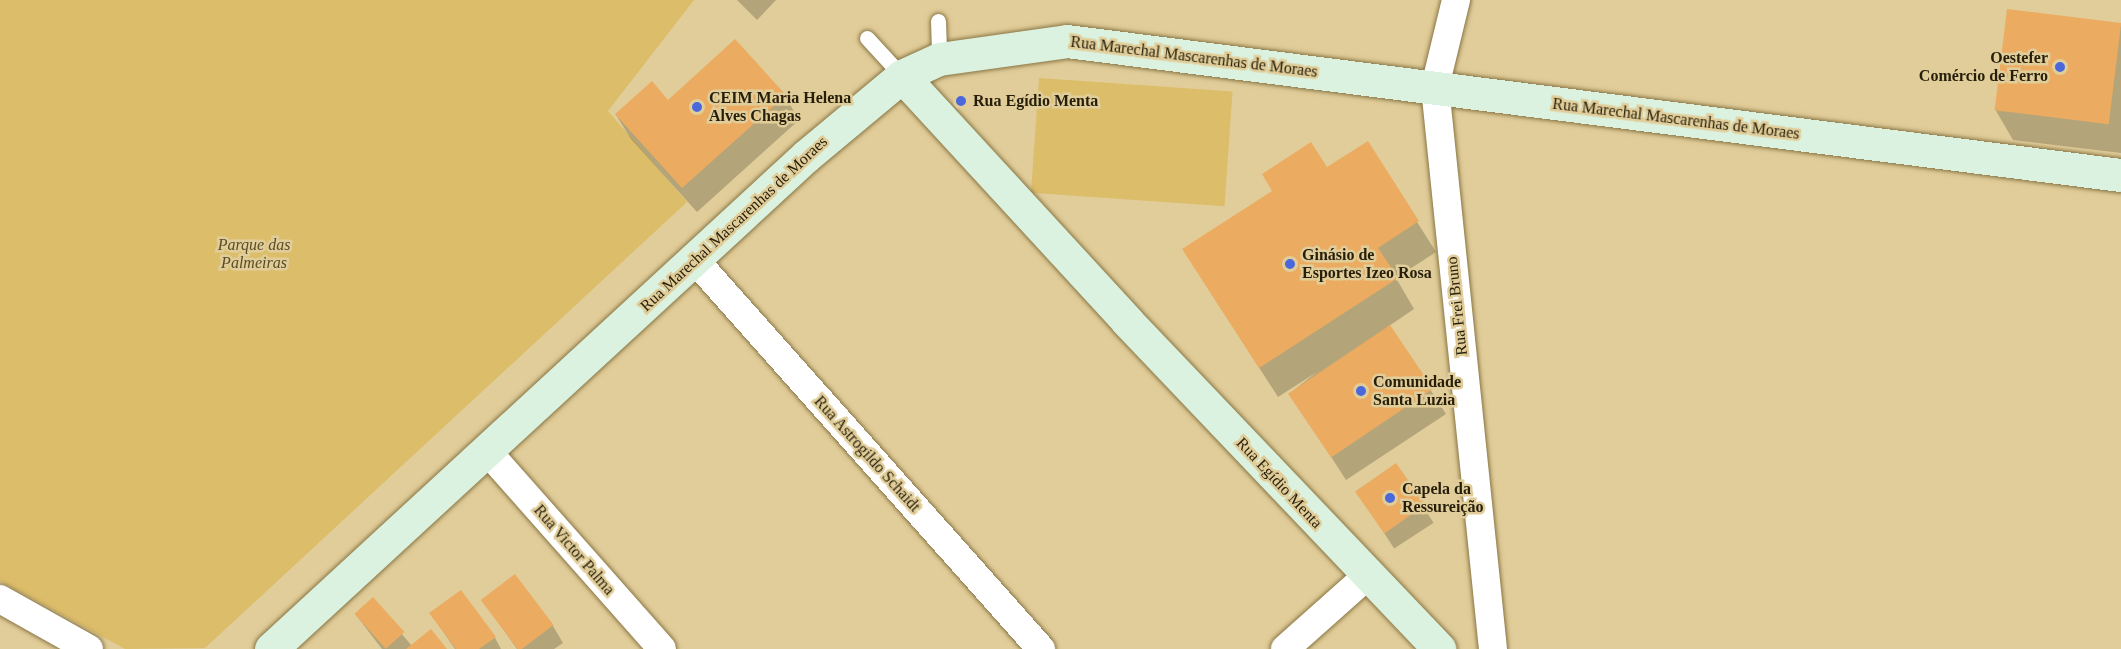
<!DOCTYPE html>
<html>
<head>
<meta charset="utf-8">
<style>
  body { margin:0 }
  #map { position:relative; width:2121px; height:649px; overflow:hidden; background:#e1cd99; font-family:Georgia,serif }
  div>[style] { position:absolute }
  [style*='--x'] { left:calc(var(--x)*1px); top:calc(var(--y)*1px); width:calc(var(--w)*1px); rotate:calc(var(--a)*1deg) }
  .green>* { inset:0; background:#dcbd6a; transform-origin:0 0 }
  .shadow>* { inset:0; background:#0003; transform-origin:0 0 }
  .building>* { inset:0; background:#ebac61; transform-origin:0 0 }
  .roads { filter:drop-shadow(0 0 2px #897645) drop-shadow(0 0 2px #897645) }
  .lane>* { height:15px; margin:-7.5px; padding:0 7.5px; transform-origin:7.5px; border-radius:7.5px; background:#fff }
  .street>* { height:28px; margin:-14px; padding:0 14px; transform-origin:14px; border-radius:14px; background:#fff }
  .secondary>* { height:33px; margin:-16.5px; padding:0 16.5px; transform-origin:16.5px; border-radius:16.5px; background:#daf2df }
  .dots>* { width:16px; height:16px; translate:-50% -50%; box-sizing:border-box; border:3px solid #e1cd99; border-radius:50% }
  span { translate:-50% -50%; white-space:nowrap; text-align:center; line-height:1.15; -webkit-text-stroke:5px #e1cd99; paint-order:stroke }
  .street-label { font-size:16px; color:#261e0a }
  .poi-label { font-size:16px; color:#261e0a; font-weight:700 }
  .right { translate:-100% -50%; text-align:right }
  .left { translate:0 -50%; text-align:left }
  .park-label { font-size:16px; color:#5a4c25; font-style:italic }
</style>
</head>
<body>
<div id="map">
  <div class="green">
    <i style="clip-path:polygon(0 0,694px 0,608px 111px,687px 202px,205px 648px,125px 649px,0 581px)"></i>
    <i style="left:1039px;top:78px;width:194px;height:115px;rotate:4deg"></i>
  </div>
  <div class="shadow">
    <i style="clip-path:polygon(737px 0,776px 0,757px 20px)"></i>
    <i style="clip-path:polygon(2121px 25px,2121px 153px,2013px 140px,1995px 109px)"></i>
    <i style="clip-path:polygon(785px 96px,799px 120px,697px 212px,631px 139px,616px 115px)"></i>
    <i style="clip-path:polygon(1367px 143px,1436px 252px,1396px 278px,1414px 309px,1389px 326px,1446px 414px,1346px 480px,1290px 393px,1317px 372px,1278px 397px,1202px 279px,1327px 169px)"></i>
    <i style="left:1396px;top:465px;width:69px;height:47px;rotate:57deg"></i>
    <i style="clip-path:polygon(372px 599px,412px 646px,445px 649px,382px 649px,356px 615px)"></i>
    <i style="clip-path:polygon(483px 601px,553px 626px,563px 643px,554px 649px,517px 649px)"></i>
    <i style="clip-path:polygon(431px 614px,495px 638px,501px 649px,455px 649px)"></i>
  </div>
  <div class="building">
    <i style="left:2007px;top:9px;width:115px;height:102px;rotate:7deg"></i>
    <i style="clip-path:polygon(735px 39px,786px 95px,682px 188px,615px 114px,652px 81px,668px 100px)"></i>
    <i style="clip-path:polygon(1368px 141px,1419px 221px,1378px 248px,1398px 278px,1259px 368px,1182px 249px,1272px 191px,1262px 174px,1311px 142px,1327px 167px)"></i>
    <i style="left:1390px;top:325px;width:77px;height:123px;rotate:56deg"></i>
    <i style="left:1396px;top:463px;width:51px;height:50px;rotate:55deg"></i>
    <i style="left:515px;top:574px;width:64px;height:43px;rotate:53deg"></i>
    <i style="clip-path:polygon(461px 590px,496px 637px,479px 649px,456px 649px,429px 613px)"></i>
    <i style="left:373px;top:597px;width:47px;height:25px;rotate:48deg"></i>
    <i style="clip-path:polygon(431px 629px,447px 649px,406px 649px)"></i>
  </div>
  <div class="roads">
    <div class="lane">
      <i style="--x:938;--y:21;--w:38;--a:88"></i>
      <i style="--x:867;--y:38;--w:52;--a:47.4"></i>
    </div>
    <div class="street">
      <i style="--x:1456;--y:0;--w:89;--a:103.6"></i>
      <i style="--x:1435;--y:87;--w:565;--a:84.11"></i>
      <i style="--x:694;--y:259;--w:522;--a:48.34"></i>
      <i style="--x:487;--y:451;--w:264;--a:48.5"></i>
      <i style="--x:0;--y:599;--w:102;--a:29.3"></i>
      <i style="--x:1285;--y:649;--w:110;--a:-41.7"></i>
    </div>
    <div class="secondary">
      <i style="--x:902;--y:76;--w:333;--a:47.4"></i>
      <i style="--x:1127;--y:321;--w:453;--a:46.4"></i>
      <i style="--x:271;--y:649;--w:728;--a:-42.66"></i>
      <i style="--x:806;--y:156;--w:125;--a:-39.8"></i>
      <i style="--x:902;--y:76;--w:41;--a:-24.7"></i>
      <i style="--x:939;--y:59;--w:129;--a:-8"></i>
      <i style="--x:1067;--y:41;--w:1062;--a:7.25"></i>
    </div>
  </div>
  <div class="dots">
    <i style="left:2060px;top:67px;background:#4a67db"></i>
    <i style="left:961px;top:101px;background:#4a67db"></i>
    <i style="left:697px;top:107px;background:#4a67db"></i>
    <i style="left:1290px;top:264px;background:#4a67db"></i>
    <i style="left:1361px;top:391px;background:#4a67db"></i>
    <i style="left:1390px;top:498px;background:#4a67db"></i>
  </div>
  <div class="street-label">
    <span style="left:1194px;top:57px;rotate:7deg">Rua Marechal Mascarenhas de Moraes</span>
    <span style="left:1676px;top:119px;rotate:7deg">Rua Marechal Mascarenhas de Moraes</span>
    <span style="left:734px;top:224px;rotate:-43deg">Rua Marechal Mascarenhas de Moraes</span>
    <span style="left:1457px;top:306px;rotate:-96deg">Rua Frei Bruno</span>
    <span style="left:867px;top:454px;rotate:48deg">Rua Astrogildo Schaidt</span>
    <span style="left:1279px;top:483px;rotate:47deg">Rua Egídio Menta</span>
    <span style="left:574px;top:550px;rotate:49deg">Rua Victor Palma</span>
  </div>
  <div class="poi-label">
    <span class="right" style="left:2048px;top:67px">Oestefer<br>Comércio de Ferro</span>
    <span class="left" style="left:709px;top:107px">CEIM Maria Helena<br>Alves Chagas</span>
    <span class="left" style="left:973px;top:101px">Rua Egídio Menta</span>
    <span class="left" style="left:1302px;top:264px">Ginásio de<br>Esportes Izeo Rosa</span>
    <span class="left" style="left:1373px;top:391px">Comunidade<br>Santa Luzia</span>
    <span class="left" style="left:1402px;top:498px">Capela da<br>Ressureição</span>
  </div>
  <div class="park-label">
    <span style="left:254px;top:254px">Parque das<br>Palmeiras</span>
  </div>
</div>
</body>
</html>
